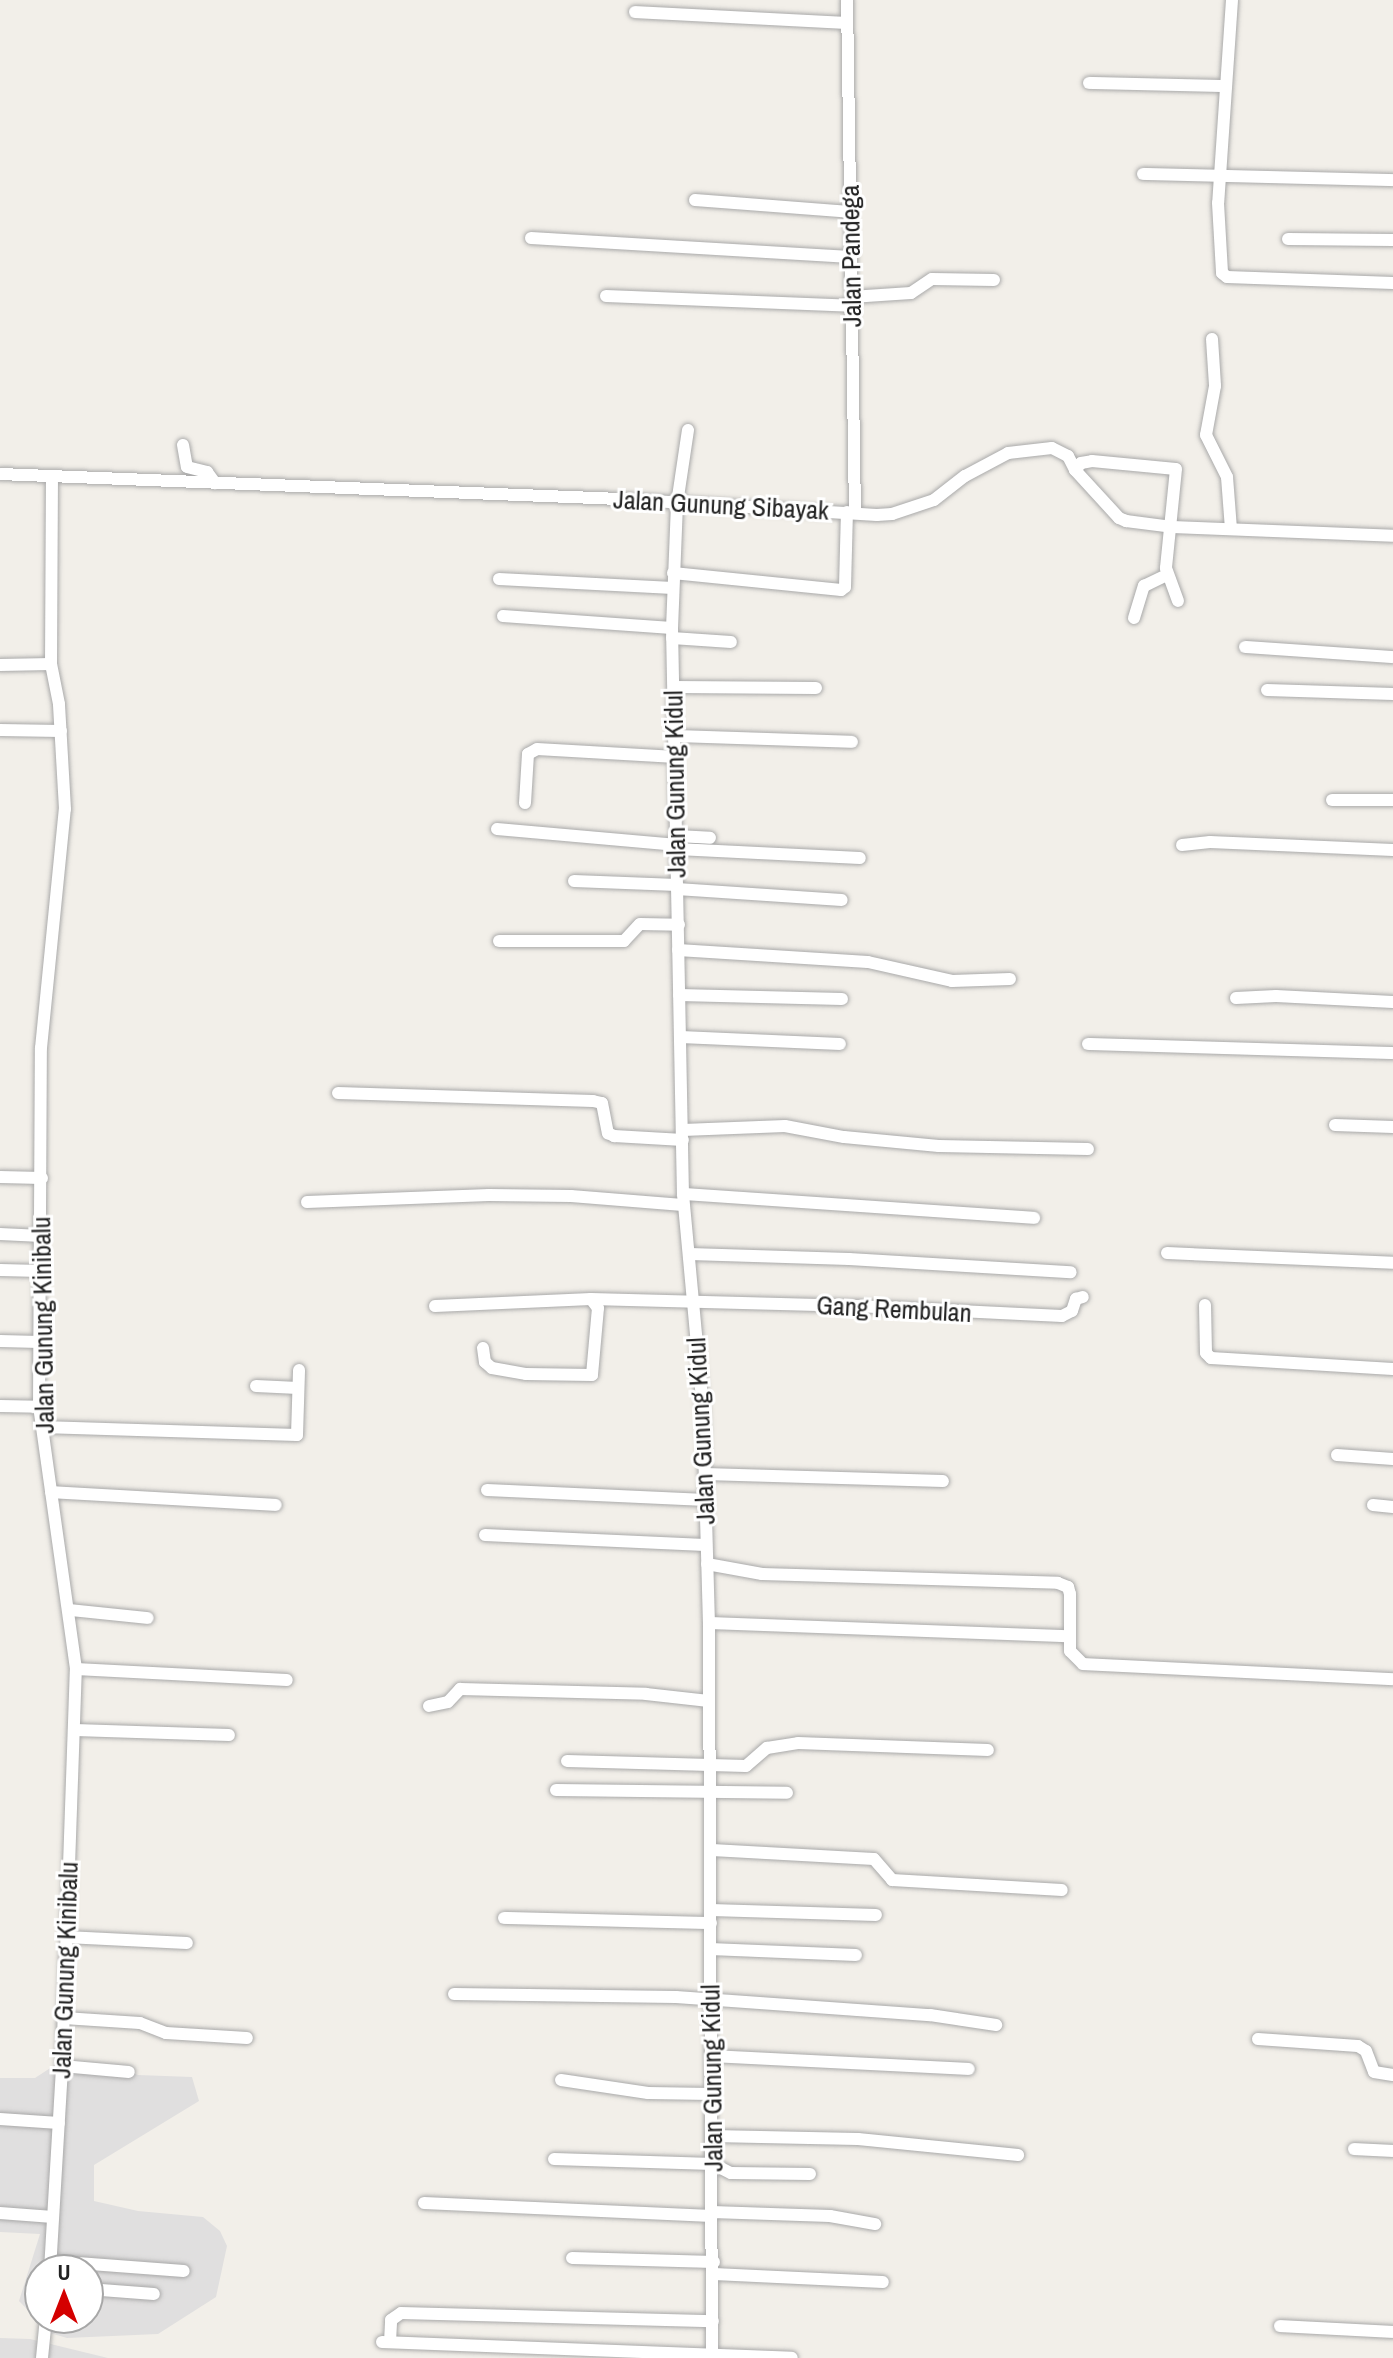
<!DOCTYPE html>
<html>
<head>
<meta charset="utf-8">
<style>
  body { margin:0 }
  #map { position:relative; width:1393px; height:2358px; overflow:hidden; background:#f2efe9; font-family:"Archivo Narrow",sans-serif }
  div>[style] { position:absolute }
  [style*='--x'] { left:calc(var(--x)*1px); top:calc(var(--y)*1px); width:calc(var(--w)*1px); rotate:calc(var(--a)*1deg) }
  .residential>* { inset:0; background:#e0dfdf }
  .roads { filter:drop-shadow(0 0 2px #a9a9a9) drop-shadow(0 0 2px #a9a9a9) }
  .minor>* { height:12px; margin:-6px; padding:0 6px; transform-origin:6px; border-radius:6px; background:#fff }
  span { translate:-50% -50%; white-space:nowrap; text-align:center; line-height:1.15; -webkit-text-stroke:6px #fff; paint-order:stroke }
  .street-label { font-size:26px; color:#222 }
  .north { position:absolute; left:24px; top:2254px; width:80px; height:80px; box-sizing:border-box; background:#fff; border:2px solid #a7a7a7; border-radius:50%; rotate:0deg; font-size:22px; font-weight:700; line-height:32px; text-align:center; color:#222 }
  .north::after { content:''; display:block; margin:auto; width:28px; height:36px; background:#d40000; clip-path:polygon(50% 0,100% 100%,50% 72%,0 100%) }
</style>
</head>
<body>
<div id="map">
  <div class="residential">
    <i style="clip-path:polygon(evenodd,61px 2061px,114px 2067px,138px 2075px,192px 2077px,199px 2101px,94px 2165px,94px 2201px,138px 2211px,203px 2217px,220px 2231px,227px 2246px,216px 2297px,158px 2334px,67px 2338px,50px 2333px,19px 2301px,40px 2234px,0 2232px,0 2078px,35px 2078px,61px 2061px,40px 2270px,88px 2270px,88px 2318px,40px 2318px,40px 2270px)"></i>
    <i style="clip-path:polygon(0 2338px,30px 2339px,108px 2358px,0 2358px)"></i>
  </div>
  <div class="roads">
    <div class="minor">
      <i style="--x:847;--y:0;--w:513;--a:89.11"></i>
      <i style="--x:1232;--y:0;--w:203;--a:93.9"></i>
      <i style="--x:1218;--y:203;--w:70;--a:86.7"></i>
      <i style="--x:1222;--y:273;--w:6;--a:39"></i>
      <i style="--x:1227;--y:277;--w:166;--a:2.1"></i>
      <i style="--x:635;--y:12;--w:211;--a:3"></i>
      <i style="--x:1089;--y:83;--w:137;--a:1.3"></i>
      <i style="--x:1143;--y:174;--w:250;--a:1.4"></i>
      <i style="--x:695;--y:200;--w:155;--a:4.4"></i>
      <i style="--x:531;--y:238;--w:320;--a:3.4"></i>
      <i style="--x:1288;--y:239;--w:105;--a:0.5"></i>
      <i style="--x:606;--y:296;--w:245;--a:2.3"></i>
      <i style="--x:851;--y:297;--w:60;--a:-3.8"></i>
      <i style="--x:911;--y:293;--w:25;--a:-34"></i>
      <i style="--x:932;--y:279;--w:62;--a:0.9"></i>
      <i style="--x:1212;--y:339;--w:47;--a:86.3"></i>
      <i style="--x:1215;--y:386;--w:50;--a:100.4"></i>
      <i style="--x:1206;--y:435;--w:47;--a:63.4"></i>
      <i style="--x:1227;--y:477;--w:52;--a:85.6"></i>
      <i style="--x:688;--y:430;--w:75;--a:98.5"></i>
      <i style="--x:677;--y:504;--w:124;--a:92.3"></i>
      <i style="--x:672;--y:628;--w:566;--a:88.89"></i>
      <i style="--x:683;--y:1194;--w:217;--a:84.7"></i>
      <i style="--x:703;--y:1410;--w:213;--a:88.4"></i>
      <i style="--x:709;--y:1623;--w:735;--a:89.77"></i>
      <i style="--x:183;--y:445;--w:22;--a:80"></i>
      <i style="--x:187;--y:467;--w:21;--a:14"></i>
      <i style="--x:207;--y:472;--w:14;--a:54"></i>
      <i style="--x:1075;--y:470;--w:9;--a:-49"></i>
      <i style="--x:1081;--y:463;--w:11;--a:-10"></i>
      <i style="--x:1092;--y:461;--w:84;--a:5.4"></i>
      <i style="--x:1176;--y:469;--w:100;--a:95.8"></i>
      <i style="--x:1166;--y:568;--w:35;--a:70"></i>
      <i style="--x:0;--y:474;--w:622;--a:2.31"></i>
      <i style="--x:621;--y:499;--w:256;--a:3.6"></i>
      <i style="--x:877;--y:515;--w:15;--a:-4"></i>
      <i style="--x:892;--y:514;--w:44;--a:-18.4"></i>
      <i style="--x:934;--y:500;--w:39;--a:-38"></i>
      <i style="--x:965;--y:476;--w:49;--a:-28.1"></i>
      <i style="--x:1008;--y:453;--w:44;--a:-6.5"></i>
      <i style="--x:1052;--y:448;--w:18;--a:27"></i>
      <i style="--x:1068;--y:456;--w:16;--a:63"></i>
      <i style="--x:1075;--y:470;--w:65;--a:47.5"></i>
      <i style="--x:1119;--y:518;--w:8;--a:23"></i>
      <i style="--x:1126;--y:521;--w:46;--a:7.4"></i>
      <i style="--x:1172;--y:527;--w:221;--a:2.3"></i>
      <i style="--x:673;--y:573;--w:169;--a:5.8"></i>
      <i style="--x:841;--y:590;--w:5;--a:-37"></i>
      <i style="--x:845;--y:587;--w:75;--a:-88.5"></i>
      <i style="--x:499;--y:579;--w:174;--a:3"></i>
      <i style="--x:503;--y:616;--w:169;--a:4.1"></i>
      <i style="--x:1134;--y:618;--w:34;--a:-73"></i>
      <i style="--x:1144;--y:586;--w:25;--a:-26"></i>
      <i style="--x:672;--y:638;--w:59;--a:3.9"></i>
      <i style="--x:1245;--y:647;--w:148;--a:3.9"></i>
      <i style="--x:0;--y:665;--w:51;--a:-1.1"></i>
      <i style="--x:674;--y:687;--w:142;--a:0.4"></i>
      <i style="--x:1267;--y:690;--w:126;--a:1.8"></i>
      <i style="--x:0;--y:730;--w:61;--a:0.9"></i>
      <i style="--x:675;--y:736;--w:177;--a:1.9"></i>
      <i style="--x:1332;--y:800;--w:61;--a:0"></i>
      <i style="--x:525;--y:803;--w:49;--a:-86.5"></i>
      <i style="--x:528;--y:754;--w:10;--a:-29"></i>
      <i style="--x:537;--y:749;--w:139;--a:3.3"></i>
      <i style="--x:497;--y:829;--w:181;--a:5.1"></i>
      <i style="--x:677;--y:836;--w:33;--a:3"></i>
      <i style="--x:1182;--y:845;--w:28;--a:-6"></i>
      <i style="--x:1210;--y:842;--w:183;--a:2.5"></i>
      <i style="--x:677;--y:849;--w:183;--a:2.8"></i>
      <i style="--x:574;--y:881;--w:103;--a:2.2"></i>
      <i style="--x:677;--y:889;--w:165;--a:3.8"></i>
      <i style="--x:499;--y:941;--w:125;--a:0"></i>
      <i style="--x:624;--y:941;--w:23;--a:-47"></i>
      <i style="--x:640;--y:924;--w:39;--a:1"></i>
      <i style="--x:678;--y:950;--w:190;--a:3.6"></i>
      <i style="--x:868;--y:962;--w:86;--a:12.7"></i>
      <i style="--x:952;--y:981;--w:58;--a:-2"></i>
      <i style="--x:679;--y:995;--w:163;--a:1.4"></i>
      <i style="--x:1236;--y:998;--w:40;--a:-2.9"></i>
      <i style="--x:1276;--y:996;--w:117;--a:2.9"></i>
      <i style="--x:681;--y:1037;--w:159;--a:2.5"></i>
      <i style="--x:1088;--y:1044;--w:305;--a:1.7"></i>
      <i style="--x:338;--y:1093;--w:255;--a:1.8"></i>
      <i style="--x:593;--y:1101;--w:9;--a:13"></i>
      <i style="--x:602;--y:1103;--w:31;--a:79"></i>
      <i style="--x:608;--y:1133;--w:7;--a:27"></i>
      <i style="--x:614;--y:1136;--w:69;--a:3.3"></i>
      <i style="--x:1335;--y:1125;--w:58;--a:2"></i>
      <i style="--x:683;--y:1130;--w:102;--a:-2.2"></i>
      <i style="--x:785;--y:1126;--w:60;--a:10.6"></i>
      <i style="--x:844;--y:1137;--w:95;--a:5.4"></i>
      <i style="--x:939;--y:1146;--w:149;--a:1.2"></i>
      <i style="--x:0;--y:1177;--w:42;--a:1.4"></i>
      <i style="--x:683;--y:1194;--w:352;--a:3.9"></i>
      <i style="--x:307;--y:1202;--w:182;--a:-2.2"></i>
      <i style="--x:489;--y:1195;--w:82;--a:0.7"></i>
      <i style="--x:571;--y:1196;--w:112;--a:4.6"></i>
      <i style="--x:0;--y:1234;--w:42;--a:2.7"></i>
      <i style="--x:1167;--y:1253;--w:226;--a:2.5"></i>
      <i style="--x:690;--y:1254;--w:159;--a:1.8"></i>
      <i style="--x:849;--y:1259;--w:222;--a:3.4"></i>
      <i style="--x:0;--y:1270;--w:41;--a:1.4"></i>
      <i style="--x:1205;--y:1305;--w:48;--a:88.8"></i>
      <i style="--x:1206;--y:1353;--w:7;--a:45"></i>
      <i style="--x:1211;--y:1358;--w:182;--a:3.5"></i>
      <i style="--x:435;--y:1306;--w:156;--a:-2.6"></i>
      <i style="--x:0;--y:1341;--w:40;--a:1.4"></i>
      <i style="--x:483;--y:1348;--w:14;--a:82"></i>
      <i style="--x:485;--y:1362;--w:9;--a:41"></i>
      <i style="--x:492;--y:1368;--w:35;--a:10"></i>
      <i style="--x:526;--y:1374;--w:66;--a:0.9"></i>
      <i style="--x:592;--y:1375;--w:67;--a:-84.9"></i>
      <i style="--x:598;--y:1308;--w:11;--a:-128"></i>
      <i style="--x:591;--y:1299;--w:265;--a:1.5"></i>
      <i style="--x:856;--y:1306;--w:206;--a:2.8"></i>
      <i style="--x:1062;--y:1316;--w:11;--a:-27"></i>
      <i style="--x:1072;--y:1311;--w:13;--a:-72"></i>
      <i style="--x:1076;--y:1299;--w:7;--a:-16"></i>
      <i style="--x:256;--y:1386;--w:42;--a:2.7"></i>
      <i style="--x:0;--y:1406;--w:39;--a:1"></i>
      <i style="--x:42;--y:1427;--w:255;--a:1.8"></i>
      <i style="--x:297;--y:1435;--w:65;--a:-88.2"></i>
      <i style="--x:1337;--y:1455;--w:56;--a:4.1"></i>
      <i style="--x:705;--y:1474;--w:238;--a:1.7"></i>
      <i style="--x:487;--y:1490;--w:219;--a:2.6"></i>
      <i style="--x:51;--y:1492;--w:225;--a:3.3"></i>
      <i style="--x:1373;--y:1505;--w:20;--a:6"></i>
      <i style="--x:485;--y:1535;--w:220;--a:2.6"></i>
      <i style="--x:707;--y:1564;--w:56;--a:10.3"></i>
      <i style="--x:762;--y:1574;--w:296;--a:1.7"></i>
      <i style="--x:1058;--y:1583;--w:11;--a:22"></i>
      <i style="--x:1068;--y:1587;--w:7;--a:74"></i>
      <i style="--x:1070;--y:1594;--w:57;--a:90"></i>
      <i style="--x:1070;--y:1651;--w:18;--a:45"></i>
      <i style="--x:1083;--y:1664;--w:310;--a:2.8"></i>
      <i style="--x:70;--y:1610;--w:78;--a:5.9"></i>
      <i style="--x:709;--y:1623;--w:360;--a:2.1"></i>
      <i style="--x:76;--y:1669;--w:211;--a:3"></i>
      <i style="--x:429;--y:1706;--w:19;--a:-12"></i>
      <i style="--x:448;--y:1702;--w:18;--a:-47"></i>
      <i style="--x:460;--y:1689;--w:186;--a:1.5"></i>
      <i style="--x:646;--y:1694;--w:63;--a:6.3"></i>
      <i style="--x:75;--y:1730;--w:154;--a:1.9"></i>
      <i style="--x:567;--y:1761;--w:179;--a:1.6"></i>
      <i style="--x:746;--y:1766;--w:28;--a:-41"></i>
      <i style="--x:767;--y:1748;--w:31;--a:-9"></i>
      <i style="--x:798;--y:1743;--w:190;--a:2.1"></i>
      <i style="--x:556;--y:1790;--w:231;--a:0.7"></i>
      <i style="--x:712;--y:1850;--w:162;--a:3.2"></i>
      <i style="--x:874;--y:1859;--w:28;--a:49"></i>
      <i style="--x:892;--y:1880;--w:170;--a:3.4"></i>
      <i style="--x:711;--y:1910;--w:165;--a:1.7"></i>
      <i style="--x:504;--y:1918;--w:207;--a:1.4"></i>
      <i style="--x:66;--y:1937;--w:121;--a:2.8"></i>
      <i style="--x:710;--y:1949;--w:146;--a:2.4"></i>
      <i style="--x:454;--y:1994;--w:222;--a:0.8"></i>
      <i style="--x:676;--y:1997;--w:255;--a:4.1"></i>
      <i style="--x:930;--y:2015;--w:67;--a:8.6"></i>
      <i style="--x:64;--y:2018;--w:76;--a:3.8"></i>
      <i style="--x:140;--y:2023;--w:28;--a:21"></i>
      <i style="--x:166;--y:2033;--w:81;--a:3.5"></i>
      <i style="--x:1258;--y:2039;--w:100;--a:4"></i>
      <i style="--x:1358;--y:2046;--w:9;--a:32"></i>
      <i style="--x:1366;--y:2051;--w:22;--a:69"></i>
      <i style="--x:1374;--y:2072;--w:19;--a:9"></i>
      <i style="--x:712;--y:2056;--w:257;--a:2.9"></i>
      <i style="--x:62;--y:2066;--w:67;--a:5.1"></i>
      <i style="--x:561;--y:2080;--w:88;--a:8.5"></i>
      <i style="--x:648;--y:2093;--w:63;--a:0.9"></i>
      <i style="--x:0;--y:2119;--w:59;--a:3.9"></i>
      <i style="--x:712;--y:2136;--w:146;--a:1.2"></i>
      <i style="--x:858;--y:2139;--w:161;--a:5.7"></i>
      <i style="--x:1354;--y:2149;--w:39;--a:3"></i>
      <i style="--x:554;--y:2159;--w:159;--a:1.8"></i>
      <i style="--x:713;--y:2164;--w:20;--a:27"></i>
      <i style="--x:731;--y:2173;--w:79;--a:0.7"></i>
      <i style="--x:424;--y:2203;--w:288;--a:2.6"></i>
      <i style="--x:712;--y:2212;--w:118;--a:1.9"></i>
      <i style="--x:830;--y:2216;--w:46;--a:10.1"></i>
      <i style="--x:0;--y:2213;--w:53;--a:4.3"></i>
      <i style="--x:572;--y:2258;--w:142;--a:1.6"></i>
      <i style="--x:51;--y:2261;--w:133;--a:4.3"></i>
      <i style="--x:50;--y:2270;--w:204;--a:-86.6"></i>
      <i style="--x:62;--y:2066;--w:397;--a:-88"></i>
      <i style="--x:76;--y:1669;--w:265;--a:-98"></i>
      <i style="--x:39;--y:1407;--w:359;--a:-89.7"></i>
      <i style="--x:41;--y:1048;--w:240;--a:-84.3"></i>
      <i style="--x:65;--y:809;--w:105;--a:-93.3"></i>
      <i style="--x:59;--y:704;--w:41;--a:-101.3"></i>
      <i style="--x:51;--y:664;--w:188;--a:-89.7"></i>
      <i style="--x:714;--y:2274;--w:169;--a:2.7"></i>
      <i style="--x:88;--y:2289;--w:66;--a:4.3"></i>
      <i style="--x:1280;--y:2326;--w:113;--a:3"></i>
      <i style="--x:382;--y:2342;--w:410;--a:2.2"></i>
      <i style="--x:390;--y:2342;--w:22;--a:-87"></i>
      <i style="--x:391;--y:2320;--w:12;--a:-35"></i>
      <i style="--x:401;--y:2313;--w:312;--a:1.5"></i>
      <i style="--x:42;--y:2358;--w:40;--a:-84.3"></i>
    </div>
  </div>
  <div class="street-label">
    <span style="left:851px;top:256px;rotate:-91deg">Jalan Pandega</span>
    <span style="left:721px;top:505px;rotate:3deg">Jalan Gunung Sibayak</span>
    <span style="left:675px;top:784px;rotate:-91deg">Jalan Gunung Kidul</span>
    <span style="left:894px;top:1309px;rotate:3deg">Gang Rembulan</span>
    <span style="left:43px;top:1325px;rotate:-91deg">Jalan Gunung Kinibalu</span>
    <span style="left:701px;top:1431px;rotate:-93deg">Jalan Gunung Kidul</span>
    <span style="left:65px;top:1970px;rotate:-88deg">Jalan Gunung Kinibalu</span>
    <span style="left:712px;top:2078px;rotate:-91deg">Jalan Gunung Kidul</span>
  </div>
  <div class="north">U</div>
</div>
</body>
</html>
